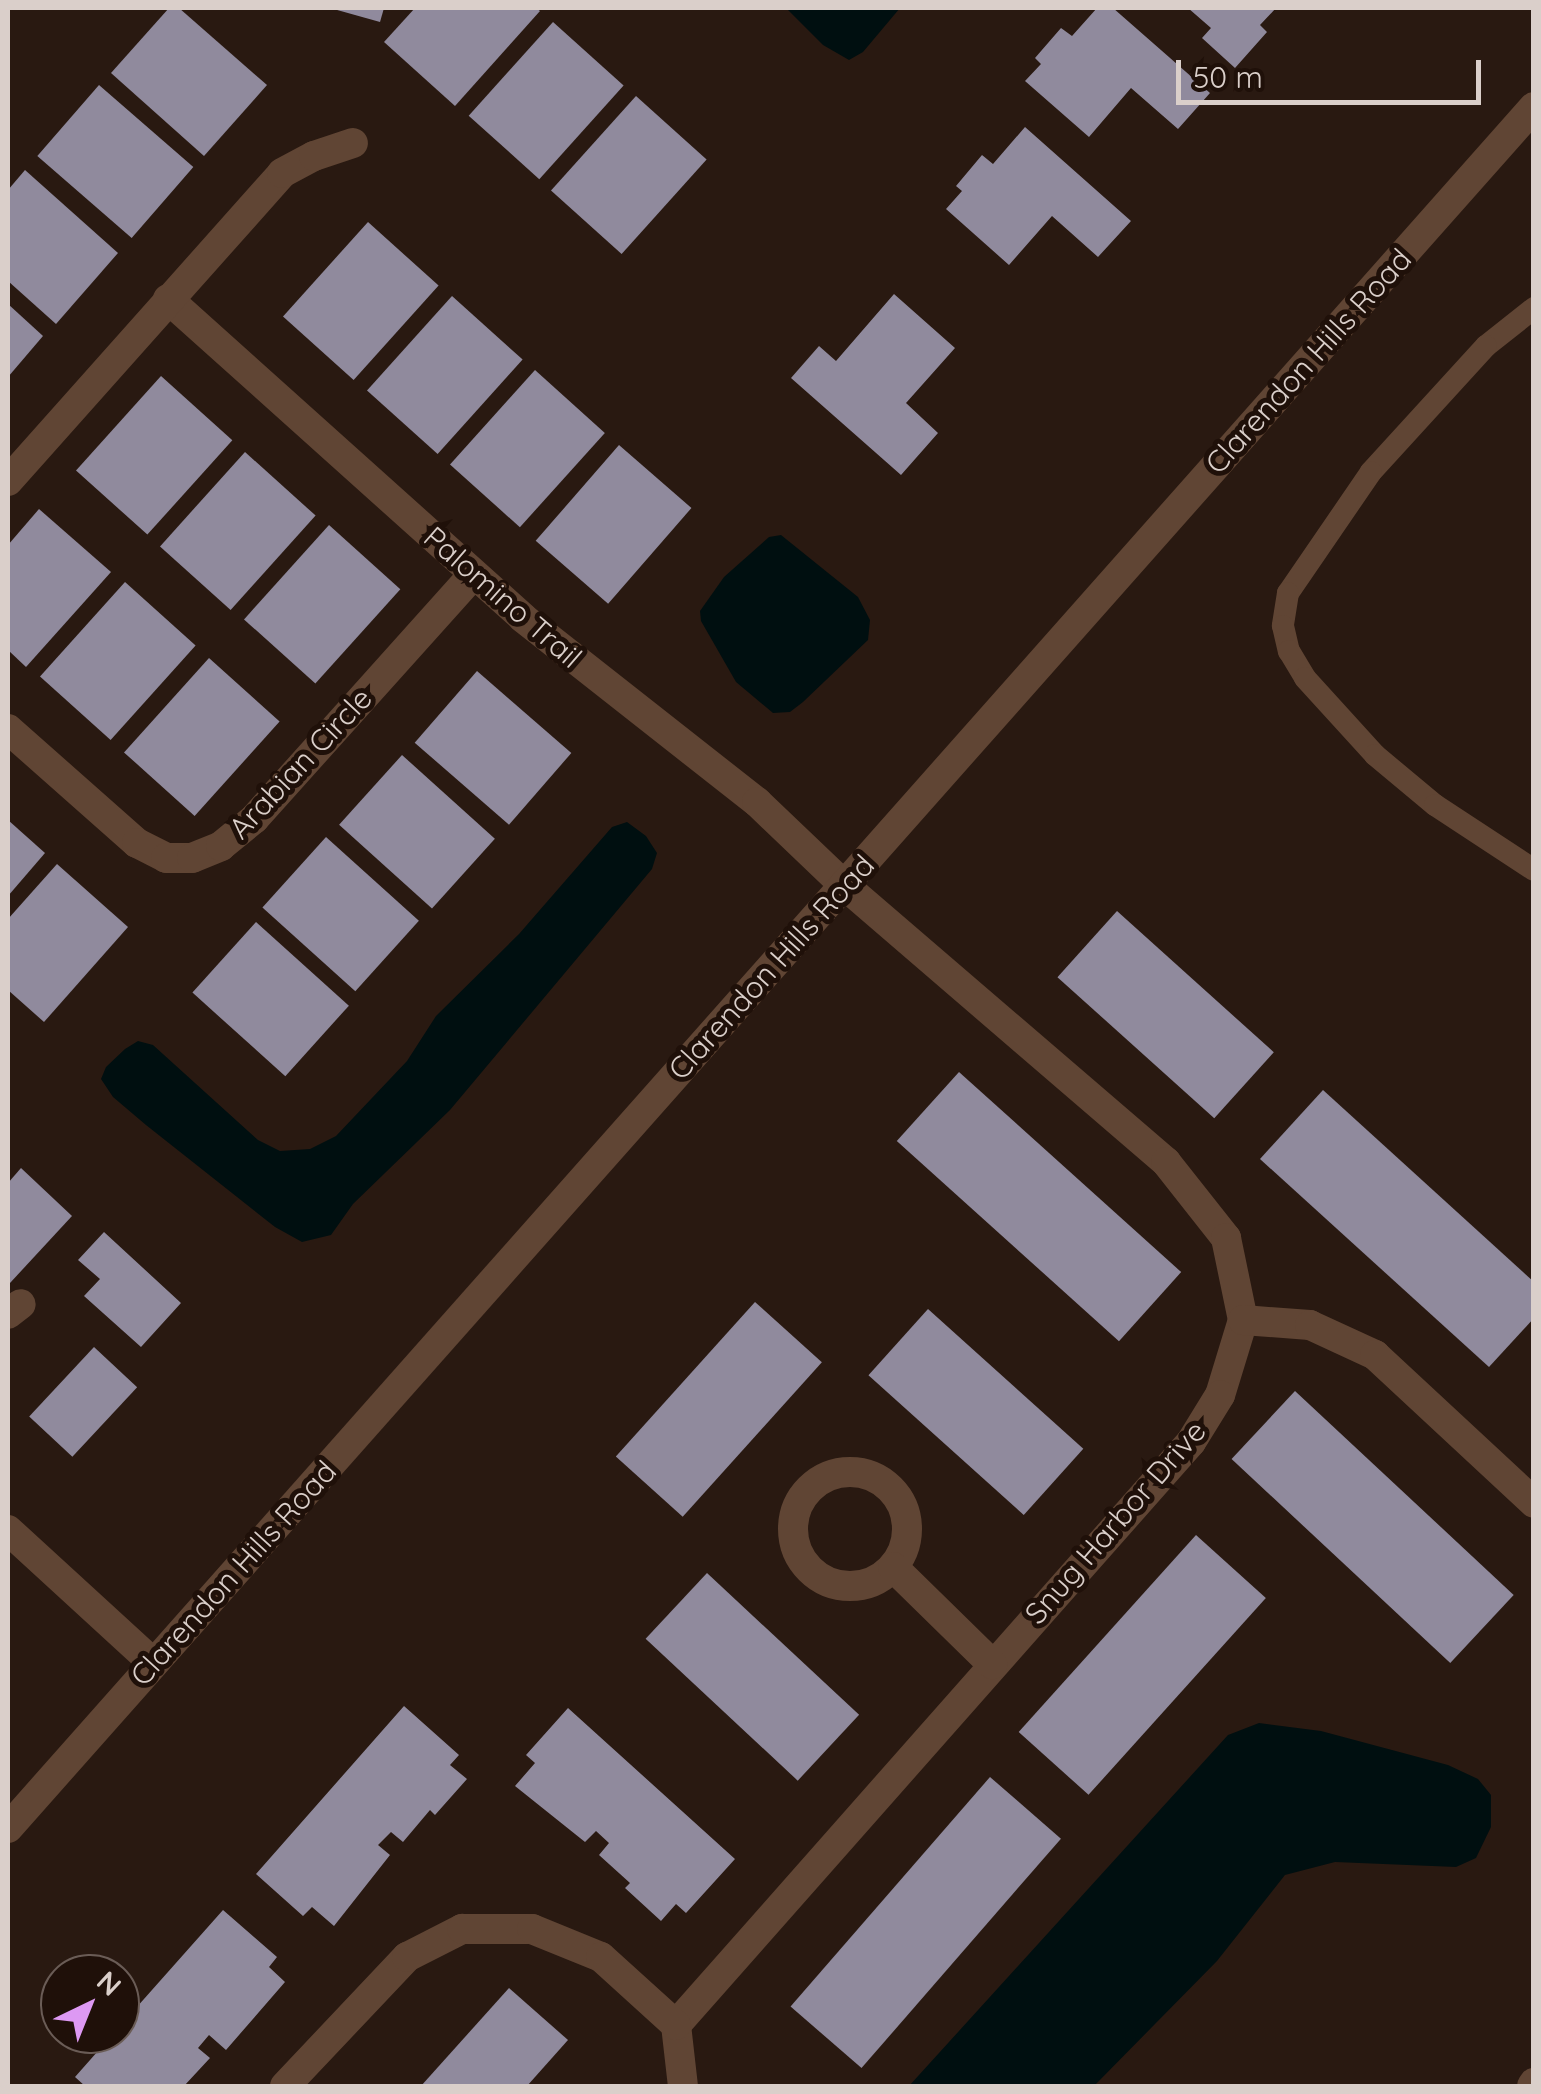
<!DOCTYPE html>
<html>
<head>
<meta charset="utf-8">
<style>
  body { margin:0 }
  #map { position:relative; width:1541px; height:2094px; overflow:hidden; background:#291911; font-family:Quicksand,sans-serif }
  div>[style] { position:absolute }
  [style*='--x'] { left:calc(var(--x)*1px); top:calc(var(--y)*1px); width:calc(var(--w)*1px); rotate:calc(var(--a)*1deg) }
  .water>* { inset:0; background:#000f10 }
  .building>* { inset:0; background:#908a9d; transform-origin:0 0 }
  .service>* { height:22px; margin:-11px; padding:0 11px; transform-origin:11px; border-radius:11px; background:#604534 }
  .minor>* { height:30px; margin:-15px; padding:0 15px; transform-origin:15px; border-radius:15px; background:#604534 }
  .minor>.ring { margin:-15px; padding:0; box-sizing:content-box; background:none; border:30px solid #604534; border-radius:50% }
  .tertiary>* { height:30px; margin:-15px; padding:0 15px; transform-origin:15px; border-radius:15px; background:#604534 }
  span { translate:-50% -50%; white-space:nowrap; text-align:center; line-height:1.15; -webkit-text-stroke:10px #1f1009; paint-order:stroke }
  .street-label { font-size:30px; color:#dacfca }
  .frame { position:absolute; inset:0; border:10px solid #dacfca; pointer-events:none }
  .north { position:absolute; left:40px; top:1954px; width:100px; height:100px; box-sizing:border-box; background:#1f1009; border:2px solid #6a5c56; border-radius:50%; rotate:43deg; font-size:28px; font-weight:700; line-height:40px; text-align:center; color:#dacfca }
  .north::after { content:''; display:block; margin:auto; width:35px; height:45px; background:#dd99f3; clip-path:polygon(50% 0,100% 100%,50% 72%,0 100%) }
  .scale { position:absolute; left:1176px; top:60px; width:305px; height:45px; box-sizing:border-box; border:5px solid #dacfca; border-top:0; padding-left:12px; font-size:30px; line-height:35px; white-space:nowrap; color:#dacfca; -webkit-text-stroke:8px #1f1009; paint-order:stroke }
</style>
</head>
<body>
<div id="map">
  <div class="water">
    <i style="clip-path:polygon(786px 8px,900px 8px,863px 52px,849px 60px,823px 45px)"></i>
    <i style="clip-path:polygon(781px 535px,858px 597px,870px 620px,868px 640px,803px 702px,790px 712px,773px 713px,736px 682px,701px 621px,700px 611px,724px 577px,769px 537px)"></i>
    <i style="clip-path:polygon(627px 822px,646px 836px,657px 853px,652px 869px,450px 1110px,353px 1204px,331px 1235px,302px 1242px,275px 1227px,146px 1125px,113px 1097px,101px 1079px,106px 1067px,125px 1049px,138px 1041px,153px 1045px,258px 1140px,280px 1151px,310px 1149px,336px 1136px,407px 1061px,436px 1016px,519px 934px,612px 827px)"></i>
    <i style="clip-path:polygon(1259px 1723px,1321px 1731px,1448px 1765px,1478px 1779px,1491px 1795px,1491px 1827px,1476px 1858px,1456px 1867px,1335px 1862px,1285px 1875px,1217px 1961px,1094px 2086px,909px 2086px,1228px 1735px)"></i>
  </div>
  <div class="building">
    <i style="clip-path:polygon(169px 8px,179px 8px,267px 85px,204px 156px,111px 73px)"></i>
    <i style="clip-path:polygon(330px 8px,384px 8px,380px 22px)"></i>
    <i style="clip-path:polygon(415px 8px,536px 8px,540px 11px,455px 106px,384px 42px)"></i>
    <i style="clip-path:polygon(1097px 8px,1113px 8px,1210px 93px,1178px 129px,1131px 88px,1089px 137px,1025px 81px,1041px 64px,1035px 58px,1061px 28px,1072px 36px)"></i>
    <i style="clip-path:polygon(1188px 8px,1276px 8px,1260px 25px,1267px 32px,1235px 68px,1202px 38px,1211px 28px)"></i>
    <i style="left:553px;top:22px;width:95px;height:126px;rotate:42deg"></i>
    <i style="left:99px;top:85px;width:125px;height:94px;rotate:41deg"></i>
    <i style="left:636px;top:96px;width:95px;height:127px;rotate:42deg"></i>
    <i style="clip-path:polygon(1025px 127px,1131px 221px,1098px 257px,1052px 216px,1009px 265px,946px 209px,962px 191px,956px 186px,982px 155px,993px 164px)"></i>
    <i style="clip-path:polygon(25px 170px,118px 253px,56px 324px,8px 281px,8px 190px)"></i>
    <i style="left:368px;top:222px;width:95px;height:127px;rotate:42deg"></i>
    <i style="clip-path:polygon(894px 294px,955px 348px,906px 403px,938px 433px,901px 475px,791px 378px,819px 346px,836px 361px)"></i>
    <i style="left:452px;top:296px;width:95px;height:127px;rotate:42deg"></i>
    <i style="clip-path:polygon(8px 304px,43px 336px,8px 377px)"></i>
    <i style="left:535px;top:370px;width:94px;height:127px;rotate:42deg"></i>
    <i style="left:161px;top:376px;width:96px;height:127px;rotate:42deg"></i>
    <i style="left:619px;top:445px;width:96px;height:127px;rotate:41deg"></i>
    <i style="left:245px;top:452px;width:95px;height:127px;rotate:42deg"></i>
    <i style="clip-path:polygon(39px 509px,111px 572px,26px 667px,8px 650px,8px 545px)"></i>
    <i style="left:329px;top:525px;width:96px;height:127px;rotate:42deg"></i>
    <i style="left:125px;top:582px;width:95px;height:127px;rotate:42deg"></i>
    <i style="left:209px;top:658px;width:95px;height:127px;rotate:42deg"></i>
    <i style="left:477px;top:671px;width:125px;height:95px;rotate:41deg"></i>
    <i style="left:402px;top:755px;width:125px;height:94px;rotate:42deg"></i>
    <i style="clip-path:polygon(8px 820px,45px 853px,8px 896px)"></i>
    <i style="left:326px;top:837px;width:125px;height:95px;rotate:42deg"></i>
    <i style="clip-path:polygon(57px 864px,128px 927px,44px 1022px,8px 990px,8px 919px)"></i>
    <i style="left:1117px;top:911px;width:211px;height:89px;rotate:42deg"></i>
    <i style="left:256px;top:922px;width:125px;height:95px;rotate:42deg"></i>
    <i style="left:959px;top:1072px;width:299px;height:93px;rotate:42deg"></i>
    <i style="clip-path:polygon(1323px 1090px,1534px 1282px,1534px 1318px,1489px 1367px,1260px 1159px)"></i>
    <i style="clip-path:polygon(21px 1168px,72px 1216px,10px 1283px,8px 1183px)"></i>
    <i style="clip-path:polygon(104px 1232px,181px 1303px,141px 1347px,84px 1296px,100px 1279px,78px 1260px)"></i>
    <i style="left:755px;top:1302px;width:90px;height:208px;rotate:42deg"></i>
    <i style="left:928px;top:1309px;width:209px;height:89px;rotate:42deg"></i>
    <i style="left:94px;top:1347px;width:59px;height:95px;rotate:43deg"></i>
    <i style="left:1295px;top:1391px;width:299px;height:93px;rotate:43deg"></i>
    <i style="left:1196px;top:1535px;width:94px;height:265px;rotate:42deg"></i>
    <i style="left:707px;top:1573px;width:208px;height:90px;rotate:43deg"></i>
    <i style="clip-path:polygon(404px 1706px,459px 1755px,450px 1765px,467px 1779px,435px 1815px,430px 1810px,403px 1842px,391px 1832px,378px 1845px,390px 1855px,334px 1926px,312px 1907px,303px 1916px,256px 1874px)"></i>
    <i style="clip-path:polygon(568px 1708px,735px 1859px,686px 1913px,676px 1904px,661px 1921px,625px 1888px,630px 1883px,599px 1855px,609px 1843px,596px 1831px,585px 1842px,515px 1786px,535px 1763px,526px 1755px)"></i>
    <i style="left:990px;top:1777px;width:94px;height:304px;rotate:41deg"></i>
    <i style="clip-path:polygon(223px 1910px,277px 1957px,269px 1967px,285px 1982px,226px 2050px,209px 2035px,198px 2048px,210px 2058px,184px 2086px,85px 2086px,75px 2077px,113px 2034px,120px 2034px,120px 2026px)"></i>
    <i style="clip-path:polygon(509px 1988px,568px 2040px,527px 2086px,421px 2086px)"></i>
  </div>
  <div class="service">
    <i style="--x:1534;--y:308;--w:61;--a:141.6"></i>
    <i style="--x:1486;--y:346;--w:171;--a:132.4"></i>
    <i style="--x:1371;--y:472;--w:147;--a:124.4"></i>
    <i style="--x:1288;--y:593;--w:33;--a:99"></i>
    <i style="--x:1283;--y:626;--w:26;--a:77"></i>
    <i style="--x:1289;--y:651;--w:31;--a:59"></i>
    <i style="--x:1305;--y:678;--w:104;--a:47.7"></i>
    <i style="--x:1375;--y:755;--w:78;--a:39.8"></i>
    <i style="--x:1435;--y:805;--w:118;--a:33.3"></i>
  </div>
  <div class="minor">
    <i style="--x:168;--y:299;--w:477;--a:41.9"></i>
    <i style="--x:523;--y:618;--w:298;--a:38.2"></i>
    <i style="--x:757;--y:802;--w:120;--a:43.7"></i>
    <i style="--x:844;--y:885;--w:425;--a:40.7"></i>
    <i style="--x:1166;--y:1162;--w:97;--a:51.7"></i>
    <i style="--x:1226;--y:1238;--w:84;--a:78.3"></i>
    <i style="--x:1243;--y:1320;--w:78;--a:107"></i>
    <i style="--x:1220;--y:1395;--w:55;--a:121.7"></i>
    <i style="--x:1191;--y:1442;--w:778;--a:131.46"></i>
    <i style="--x:676;--y:2025;--w:61;--a:83.5"></i>
    <i style="--x:8;--y:481;--w:412;--a:-48.3"></i>
    <i style="--x:282;--y:173;--w:36;--a:-28"></i>
    <i style="--x:314;--y:156;--w:41;--a:-18.4"></i>
    <i style="--x:8;--y:729;--w:172;--a:41.5"></i>
    <i style="--x:137;--y:843;--w:33;--a:27"></i>
    <i style="--x:166;--y:858;--w:26;--a:0"></i>
    <i style="--x:192;--y:858;--w:31;--a:-22"></i>
    <i style="--x:221;--y:846;--w:43;--a:-39.3"></i>
    <i style="--x:254;--y:819;--w:329;--a:-48.1"></i>
    <i style="--x:8;--y:1314;--w:16;--a:-38"></i>
    <i style="--x:1243;--y:1320;--w:67;--a:4.3"></i>
    <i style="--x:1310;--y:1325;--w:72;--a:24.8"></i>
    <i style="--x:1375;--y:1355;--w:217;--a:42.9"></i>
    <i class="ring" style="left:793px;top:1472px;width:84px;height:84px"></i>
    <i style="--x:8;--y:1530;--w:197;--a:42.5"></i>
    <i style="--x:893;--y:1567;--w:139;--a:44.4"></i>
    <i style="--x:285;--y:2086;--w:178;--a:-46.6"></i>
    <i style="--x:407;--y:1957;--w:62;--a:-27"></i>
    <i style="--x:462;--y:1929;--w:70;--a:0"></i>
    <i style="--x:532;--y:1929;--w:74;--a:22.1"></i>
    <i style="--x:601;--y:1957;--w:101;--a:42.2"></i>
    <i style="--x:1532;--y:2086;--w:4;--a:-56"></i>
  </div>
  <div class="tertiary">
    <i style="--x:8;--y:1828;--w:2300;--a:-48.44"></i>
  </div>
  <div class="street-label">
    <span style="left:1308px;top:361px;rotate:-48deg">Clarendon Hills Road</span>
    <span style="left:503px;top:597px;rotate:41deg">Palomino Trail</span>
    <span style="left:300px;top:763px;rotate:-47deg">Arabian Circle</span>
    <span style="left:771px;top:967px;rotate:-48deg">Clarendon Hills Road</span>
    <span style="left:1115px;top:1522px;rotate:-49deg">Snug Harbor Drive</span>
    <span style="left:233px;top:1573px;rotate:-48deg">Clarendon Hills Road</span>
  </div>
  <div class="frame"></div>
  <div class="north">N</div>
  <div class="scale">50 m</div>
</div>
</body>
</html>
